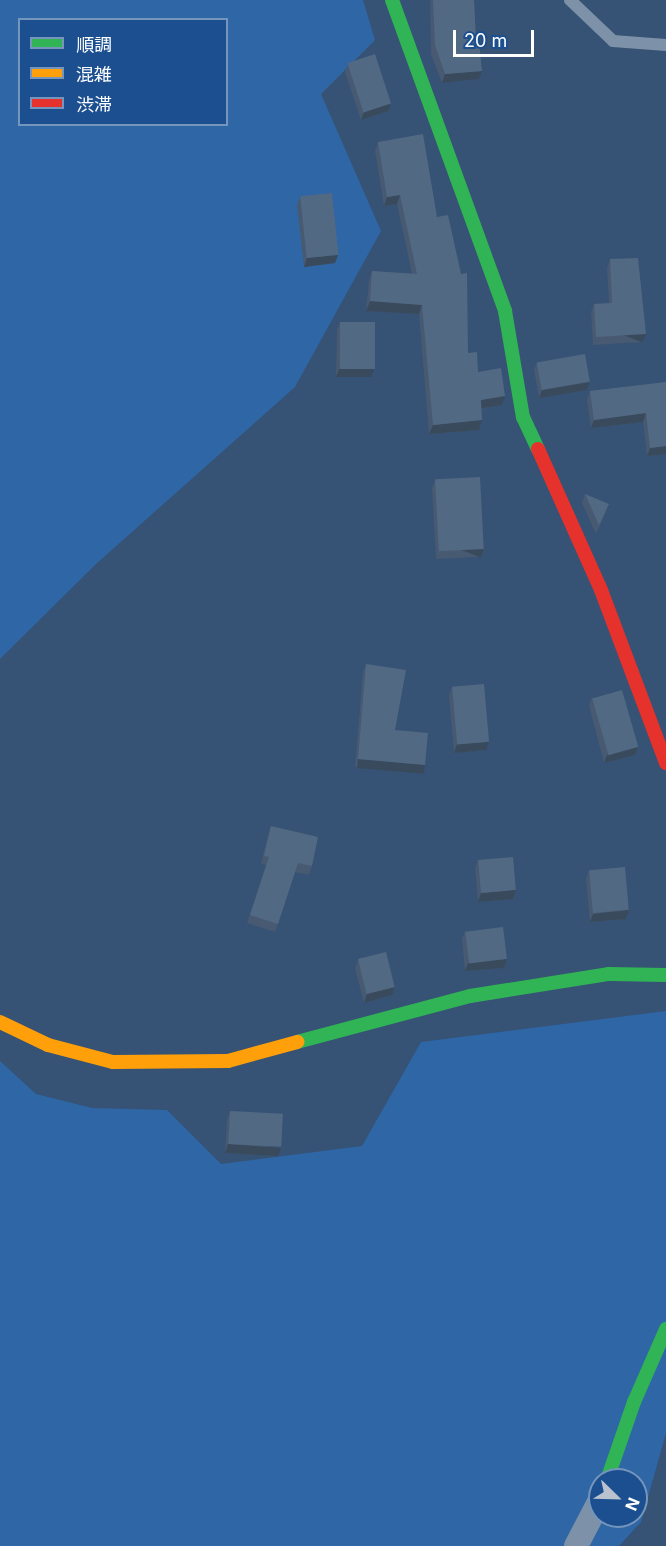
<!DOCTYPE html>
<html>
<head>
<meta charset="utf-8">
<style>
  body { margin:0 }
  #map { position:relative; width:666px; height:1546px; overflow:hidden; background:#365274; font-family:Inter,"Noto Sans JP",sans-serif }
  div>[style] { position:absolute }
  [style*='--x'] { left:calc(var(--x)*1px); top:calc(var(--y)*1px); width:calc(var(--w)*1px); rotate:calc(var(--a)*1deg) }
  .green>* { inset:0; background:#2f66a5 }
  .lane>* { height:12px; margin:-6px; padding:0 6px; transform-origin:6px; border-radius:6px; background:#7d92a8 }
  .street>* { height:24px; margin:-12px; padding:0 12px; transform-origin:12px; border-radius:12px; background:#7d92a8 }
  .fast>* { height:14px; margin:-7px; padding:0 7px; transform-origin:7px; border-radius:7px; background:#30b455 }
  .slow>* { height:14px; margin:-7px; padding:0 7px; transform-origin:7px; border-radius:7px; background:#ff9f0a }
  .jam>* { height:14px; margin:-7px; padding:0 7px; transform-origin:7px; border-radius:7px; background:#e5322d }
  .wall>* { inset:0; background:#475a72 }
  .shaded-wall>* { inset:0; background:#394a5c; transform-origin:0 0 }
  .building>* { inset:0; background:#526984; transform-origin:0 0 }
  span { translate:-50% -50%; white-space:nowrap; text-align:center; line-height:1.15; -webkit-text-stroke:5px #1b4f8f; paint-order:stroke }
  .legend { position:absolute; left:18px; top:18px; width:210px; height:108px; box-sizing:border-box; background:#1b4f8f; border:2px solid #7695bc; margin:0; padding:8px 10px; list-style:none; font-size:18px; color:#fff }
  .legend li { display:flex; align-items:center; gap:12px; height:30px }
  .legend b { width:30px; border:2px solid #7695bc }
  .north { position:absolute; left:588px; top:1468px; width:60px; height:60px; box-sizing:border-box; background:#1b4f8f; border:2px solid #7695bc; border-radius:50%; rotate:113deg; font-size:16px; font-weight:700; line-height:24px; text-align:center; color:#fff }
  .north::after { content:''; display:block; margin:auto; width:21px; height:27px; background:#b9c2ce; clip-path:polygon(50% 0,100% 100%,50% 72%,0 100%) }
  .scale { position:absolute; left:453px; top:30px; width:81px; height:27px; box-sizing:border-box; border:3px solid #fff; border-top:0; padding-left:8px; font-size:18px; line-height:21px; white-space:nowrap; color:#fff; -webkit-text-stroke:4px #1b4f8f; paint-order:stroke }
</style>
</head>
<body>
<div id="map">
  <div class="green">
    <i style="clip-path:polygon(evenodd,0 0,363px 0,375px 40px,321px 94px,381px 231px,295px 387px,96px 564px,0 659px,0 0,20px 20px,226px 20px,226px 124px,20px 124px,20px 20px)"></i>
    <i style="clip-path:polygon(evenodd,666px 1011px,666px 1433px,641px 1522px,619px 1546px,0 1546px,0 1061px,36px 1094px,92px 1108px,167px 1110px,221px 1164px,362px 1146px,421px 1042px,666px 1011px,600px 1480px,636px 1480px,636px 1516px,600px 1516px,600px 1480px)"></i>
  </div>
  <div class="lane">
    <i style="--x:570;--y:0;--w:59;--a:43.6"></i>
    <i style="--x:613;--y:41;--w:53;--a:4.3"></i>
  </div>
  <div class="street">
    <i style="--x:576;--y:1546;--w:52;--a:-62.4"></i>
  </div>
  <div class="fast">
    <i style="--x:392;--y:0;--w:331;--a:70"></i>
    <i style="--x:505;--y:311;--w:108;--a:80.4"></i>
    <i style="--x:523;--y:417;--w:35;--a:65"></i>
    <i style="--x:297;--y:1042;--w:179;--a:-14.9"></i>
    <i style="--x:470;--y:996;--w:141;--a:-9"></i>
    <i style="--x:609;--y:974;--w:57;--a:1"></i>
    <i style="--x:607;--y:1480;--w:83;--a:-70.9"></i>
    <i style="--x:634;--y:1402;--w:80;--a:-66.3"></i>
  </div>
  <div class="slow">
    <i style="--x:0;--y:1022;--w:53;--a:25.6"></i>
    <i style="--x:48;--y:1045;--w:67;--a:14.7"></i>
    <i style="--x:113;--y:1062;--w:115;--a:-0.5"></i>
    <i style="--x:228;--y:1061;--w:72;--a:-15.4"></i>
  </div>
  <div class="jam">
    <i style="--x:538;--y:449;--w:154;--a:65.9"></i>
    <i style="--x:601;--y:590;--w:185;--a:69.4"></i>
  </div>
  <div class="wall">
    <i style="clip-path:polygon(430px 0,474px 0,476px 41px,482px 71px,479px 79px,442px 83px,431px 54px)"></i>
    <i style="clip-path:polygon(348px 64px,388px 111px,361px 120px,345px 72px)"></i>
    <i style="clip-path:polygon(378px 142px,437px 217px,468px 353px,478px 372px,505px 396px,502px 405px,481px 409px,482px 420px,479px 430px,429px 434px,419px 314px,366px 311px,369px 280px,372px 271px,412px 274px,397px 204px,384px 206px,375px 151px)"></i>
    <i style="clip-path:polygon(300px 197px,338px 255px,335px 263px,304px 267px,297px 205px)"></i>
    <i style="clip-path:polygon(610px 259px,646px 334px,643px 342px,593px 345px,591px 312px,594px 304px,609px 303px,607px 268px)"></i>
    <i style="clip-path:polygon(340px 322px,371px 377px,336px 377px,337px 330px)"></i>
    <i style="clip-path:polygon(537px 362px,590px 382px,587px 390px,539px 398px,534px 370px)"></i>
    <i style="clip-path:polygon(666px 382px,666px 454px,647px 456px,643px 422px,591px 428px,587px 400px,590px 391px)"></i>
    <i style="clip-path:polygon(435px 480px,484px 549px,481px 557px,436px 559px,432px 488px)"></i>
    <i style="clip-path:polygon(585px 494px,606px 512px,596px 534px,582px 503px)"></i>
    <i style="clip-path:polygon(366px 664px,395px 730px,422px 773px,355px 767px,363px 672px)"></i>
    <i style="clip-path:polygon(452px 687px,486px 750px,454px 753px,449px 696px)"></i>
    <i style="clip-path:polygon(592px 697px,638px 747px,635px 755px,604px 763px,589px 706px)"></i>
    <i style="clip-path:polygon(271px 826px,312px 866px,309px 875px,295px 872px,275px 932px,247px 923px,266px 865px,261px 864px,268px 835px)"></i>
    <i style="clip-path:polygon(478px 860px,516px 890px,513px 899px,478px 902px,475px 868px)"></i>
    <i style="clip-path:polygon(589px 870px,629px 910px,626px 919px,590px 922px,586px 879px)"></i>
    <i style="clip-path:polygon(465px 931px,507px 959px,504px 968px,465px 971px,462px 939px)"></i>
    <i style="clip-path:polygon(358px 960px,395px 987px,392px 995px,364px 1003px,355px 968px)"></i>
    <i style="clip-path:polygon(230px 1111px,278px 1156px,225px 1153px,227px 1119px)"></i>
  </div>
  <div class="shaded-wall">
    <i style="clip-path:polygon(482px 71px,479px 79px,442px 83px,445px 74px)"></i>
    <i style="clip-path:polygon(391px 103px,388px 111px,361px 120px,364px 112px)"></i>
    <i style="clip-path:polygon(400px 195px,397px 204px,384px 206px,387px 197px)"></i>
    <i style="clip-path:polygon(338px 255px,335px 263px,304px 267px,307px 258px)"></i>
    <i style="clip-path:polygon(370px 301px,422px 305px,419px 314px,366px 311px)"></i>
    <i style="left:646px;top:334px;width:9px;height:50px;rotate:111deg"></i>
    <i style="clip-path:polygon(339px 369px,374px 369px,371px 377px,336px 377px)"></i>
    <i style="clip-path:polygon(590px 382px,587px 390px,539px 398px,542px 390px)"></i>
    <i style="clip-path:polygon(505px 396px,502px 405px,477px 409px,481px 400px)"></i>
    <i style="clip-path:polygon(646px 413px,643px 422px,591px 428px,594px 420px)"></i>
    <i style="clip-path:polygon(482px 420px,479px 430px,429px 434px,433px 425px)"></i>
    <i style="clip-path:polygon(666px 446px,666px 454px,647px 456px,650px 448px)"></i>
    <i style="left:484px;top:549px;width:9px;height:45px;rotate:111deg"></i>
    <i style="clip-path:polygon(489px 742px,486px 750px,454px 753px,457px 744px)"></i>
    <i style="clip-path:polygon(638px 747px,635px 755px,604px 763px,607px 755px)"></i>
    <i style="left:358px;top:759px;width:67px;height:9px;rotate:5deg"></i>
    <i style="clip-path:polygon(516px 890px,513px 899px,478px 902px,481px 893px)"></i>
    <i style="clip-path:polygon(629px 910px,626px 919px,590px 922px,593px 914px)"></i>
    <i style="clip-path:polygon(507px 959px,504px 968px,465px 971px,468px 963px)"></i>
    <i style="clip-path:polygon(395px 987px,392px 995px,364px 1003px,367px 994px)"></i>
    <i style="clip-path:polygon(228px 1144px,281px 1148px,278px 1156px,225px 1153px)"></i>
  </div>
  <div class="building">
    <i style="clip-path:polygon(433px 0,474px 0,476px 41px,479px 41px,482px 71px,445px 74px,435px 45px)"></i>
    <i style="left:375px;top:54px;width:52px;height:29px;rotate:72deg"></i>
    <i style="clip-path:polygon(423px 134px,437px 217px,448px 215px,461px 274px,467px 273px,468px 353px,477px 352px,478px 372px,501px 368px,505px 396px,481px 400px,482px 420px,433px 425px,422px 305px,370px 301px,372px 271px,417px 274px,400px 195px,387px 197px,378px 142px)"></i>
    <i style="left:332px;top:193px;width:62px;height:32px;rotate:84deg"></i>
    <i style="clip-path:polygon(638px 258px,646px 334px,596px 337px,594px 304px,612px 303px,610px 259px)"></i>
    <i style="left:340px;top:322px;width:35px;height:47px"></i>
    <i style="left:585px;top:354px;width:28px;height:49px;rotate:80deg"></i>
    <i style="clip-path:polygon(666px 382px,666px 446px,650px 448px,646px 413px,594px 420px,590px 391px)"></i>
    <i style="left:480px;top:477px;width:72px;height:45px;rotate:87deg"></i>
    <i style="clip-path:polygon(585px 494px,609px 504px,599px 525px)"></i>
    <i style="clip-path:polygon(366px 664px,406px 670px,395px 730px,428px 733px,425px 765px,358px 759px)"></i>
    <i style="left:484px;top:684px;width:58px;height:32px;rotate:85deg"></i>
    <i style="left:622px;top:690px;width:59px;height:31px;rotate:74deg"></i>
    <i style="clip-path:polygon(271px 826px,318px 837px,312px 866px,298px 863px,278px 924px,250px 915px,269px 857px,264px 856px)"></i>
    <i style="left:513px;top:857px;width:33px;height:35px;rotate:85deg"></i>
    <i style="left:625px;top:867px;width:43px;height:36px;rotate:85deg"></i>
    <i style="left:503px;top:927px;width:32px;height:38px;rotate:83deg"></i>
    <i style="left:386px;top:952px;width:36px;height:29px;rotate:76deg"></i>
    <i style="left:230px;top:1111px;width:53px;height:33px;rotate:3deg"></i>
  </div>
  <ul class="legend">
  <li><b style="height:8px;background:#30b455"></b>順調</li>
  <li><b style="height:8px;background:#ff9f0a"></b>混雑</li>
  <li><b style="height:8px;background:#e5322d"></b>渋滞</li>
  </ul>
  <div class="north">N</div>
  <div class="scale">20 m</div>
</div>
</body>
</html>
